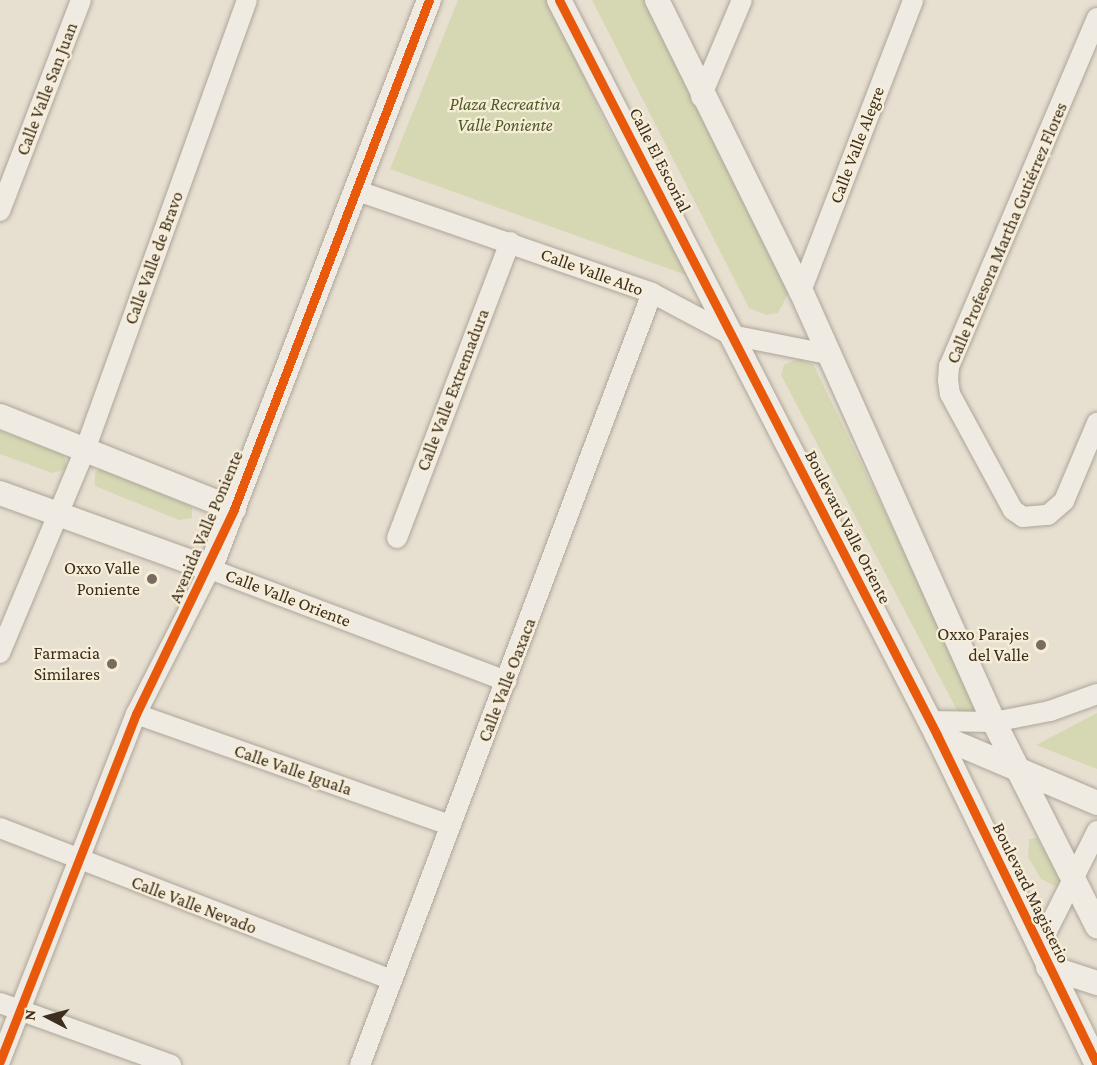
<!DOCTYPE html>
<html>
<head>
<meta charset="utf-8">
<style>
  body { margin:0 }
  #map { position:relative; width:1097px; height:1065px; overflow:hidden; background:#e7e0d1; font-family:"Crimson Pro",serif }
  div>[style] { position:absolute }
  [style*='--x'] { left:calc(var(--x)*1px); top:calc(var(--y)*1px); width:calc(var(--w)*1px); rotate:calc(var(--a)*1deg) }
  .green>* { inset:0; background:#d6d7b3 }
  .roads { filter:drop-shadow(0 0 2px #ada599) drop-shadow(0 0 2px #ada599) }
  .minor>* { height:20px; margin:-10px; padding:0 10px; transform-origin:10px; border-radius:10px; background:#efebe3 }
  .tertiary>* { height:24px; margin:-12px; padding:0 12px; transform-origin:12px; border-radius:12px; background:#efebe3 }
  .cycleway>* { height:9px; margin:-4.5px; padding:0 4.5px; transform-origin:4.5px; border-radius:4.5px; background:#e8590c }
  .dots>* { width:16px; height:16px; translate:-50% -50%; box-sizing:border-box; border:3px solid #f7eed8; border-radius:50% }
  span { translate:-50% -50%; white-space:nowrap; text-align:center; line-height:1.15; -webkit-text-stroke:4.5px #f7eed8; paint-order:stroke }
  .street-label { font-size:18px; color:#3d2e20 }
  .park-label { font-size:18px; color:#4d5a26; font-style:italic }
  .poi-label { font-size:18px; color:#3d2e20 }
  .right { translate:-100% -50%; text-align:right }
  .north { position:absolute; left:18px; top:987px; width:60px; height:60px; -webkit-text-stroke:4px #f7eed8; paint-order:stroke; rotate:276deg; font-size:16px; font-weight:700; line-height:24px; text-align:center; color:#3d2e20 }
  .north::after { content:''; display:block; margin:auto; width:21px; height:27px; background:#3d2e20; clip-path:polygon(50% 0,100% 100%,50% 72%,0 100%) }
</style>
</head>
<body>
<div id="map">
  <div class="green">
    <i style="clip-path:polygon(458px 0,548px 0,605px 122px,689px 276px,390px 169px)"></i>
    <i style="clip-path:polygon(592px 0,651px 0,789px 292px,778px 313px,766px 315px,749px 308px)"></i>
    <i style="clip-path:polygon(798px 359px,813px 364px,980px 708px,974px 715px,960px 716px,781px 375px,784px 365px)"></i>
    <i style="clip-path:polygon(0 431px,64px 454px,67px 469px,52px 473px,0 454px)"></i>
    <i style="clip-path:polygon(101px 468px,192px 507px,192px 518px,179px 520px,95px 486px,95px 473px)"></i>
    <i style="clip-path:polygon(1097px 713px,1097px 769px,1036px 745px)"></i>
    <i style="clip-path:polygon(1037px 838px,1062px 881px,1059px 888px,1041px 879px,1028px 857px,1029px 839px)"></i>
  </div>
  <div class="roads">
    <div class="minor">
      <i style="--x:1097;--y:18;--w:378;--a:113"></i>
      <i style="--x:949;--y:366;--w:14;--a:94"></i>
      <i style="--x:948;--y:380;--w:14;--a:82"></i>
      <i style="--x:950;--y:394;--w:132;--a:61.5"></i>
      <i style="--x:1013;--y:510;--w:12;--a:35"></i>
      <i style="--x:1023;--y:517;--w:25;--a:-5"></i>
      <i style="--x:1048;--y:515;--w:21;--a:-41"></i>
      <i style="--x:1064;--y:501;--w:85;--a:-67.1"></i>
      <i style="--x:701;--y:97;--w:105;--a:-67.1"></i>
      <i style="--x:355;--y:190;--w:314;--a:19.1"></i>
      <i style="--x:652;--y:293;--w:89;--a:28"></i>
      <i style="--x:731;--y:335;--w:98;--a:11.2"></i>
      <i style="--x:0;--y:211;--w:226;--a:-69"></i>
      <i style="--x:801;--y:291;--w:312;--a:-68.9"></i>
      <i style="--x:397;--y:538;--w:317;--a:-69.1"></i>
      <i style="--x:0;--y:653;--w:220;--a:-67.3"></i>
      <i style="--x:85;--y:450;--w:478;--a:-70.2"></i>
      <i style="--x:136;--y:714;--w:333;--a:19.5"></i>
      <i style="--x:929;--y:721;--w:65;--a:0.9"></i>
      <i style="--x:994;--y:722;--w:57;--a:-11.1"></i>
      <i style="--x:1050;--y:711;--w:50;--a:-19.9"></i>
      <i style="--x:0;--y:828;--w:418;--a:21.2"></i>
      <i style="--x:1039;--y:947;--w:130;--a:-63.4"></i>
      <i style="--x:0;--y:1003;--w:182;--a:19.9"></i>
      <i style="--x:0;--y:1061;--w:373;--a:-68.6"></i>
      <i style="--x:136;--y:714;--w:163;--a:-63"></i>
      <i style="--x:210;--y:569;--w:317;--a:20.7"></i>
      <i style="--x:360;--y:1065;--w:825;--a:-69.28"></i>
    </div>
    <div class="tertiary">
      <i style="--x:559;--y:0;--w:827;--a:62.78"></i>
      <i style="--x:937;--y:735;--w:366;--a:64.1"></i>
      <i style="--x:657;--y:0;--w:325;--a:63.7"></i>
      <i style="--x:801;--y:291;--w:472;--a:65.9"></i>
      <i style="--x:994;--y:722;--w:229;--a:63.2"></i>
      <i style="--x:0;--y:416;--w:252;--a:21.7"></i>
      <i style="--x:0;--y:493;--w:223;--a:19.9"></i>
      <i style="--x:210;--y:569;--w:610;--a:-68.95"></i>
      <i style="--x:937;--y:735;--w:174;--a:23"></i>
      <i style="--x:1048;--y:967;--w:52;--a:18.1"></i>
    </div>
  </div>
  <div class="cycleway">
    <i style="--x:559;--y:0;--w:827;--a:62.78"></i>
    <i style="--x:937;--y:735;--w:366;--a:64.1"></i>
    <i style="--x:0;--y:1061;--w:373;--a:-68.6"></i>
    <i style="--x:136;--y:714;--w:227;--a:-64.4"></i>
    <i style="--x:234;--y:509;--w:545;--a:-69.04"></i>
  </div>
  <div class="dots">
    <i style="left:152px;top:579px;background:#786c5e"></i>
    <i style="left:1041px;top:645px;background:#786c5e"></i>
    <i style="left:112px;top:664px;background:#786c5e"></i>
  </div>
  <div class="street-label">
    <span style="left:47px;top:89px;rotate:-69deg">Calle Valle San Juan</span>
    <span style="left:857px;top:145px;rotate:-69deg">Calle Valle Alegre</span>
    <span style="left:660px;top:160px;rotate:63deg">Calle El Escorial</span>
    <span style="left:1007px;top:233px;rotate:-67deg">Calle Profesora Martha Gutiérrez Flores</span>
    <span style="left:154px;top:258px;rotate:-70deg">Calle Valle de Bravo</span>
    <span style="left:592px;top:272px;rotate:20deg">Calle Valle Alto</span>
    <span style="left:453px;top:390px;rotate:-69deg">Calle Valle Extremadura</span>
    <span style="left:206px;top:527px;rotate:-67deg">Avenida Valle Poniente</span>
    <span style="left:848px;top:527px;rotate:63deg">Boulevard Valle Oriente</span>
    <span style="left:288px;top:598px;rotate:21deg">Calle Valle Oriente</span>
    <span style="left:507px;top:680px;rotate:-69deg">Calle Valle Oaxaca</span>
    <span style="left:293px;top:770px;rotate:19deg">Calle Valle Iguala</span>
    <span style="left:1031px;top:893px;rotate:64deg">Boulevard Magisterio</span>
    <span style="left:194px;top:905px;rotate:21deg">Calle Valle Nevado</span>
  </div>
  <div class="park-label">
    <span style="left:505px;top:115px">Plaza Recreativa<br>Valle Poniente</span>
  </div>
  <div class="poi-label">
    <span class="right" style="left:140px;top:579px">Oxxo Valle<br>Poniente</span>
    <span class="right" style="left:1029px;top:645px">Oxxo Parajes<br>del Valle</span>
    <span class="right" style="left:100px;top:664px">Farmacia<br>Similares</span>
  </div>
  <div class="north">N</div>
</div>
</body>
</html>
